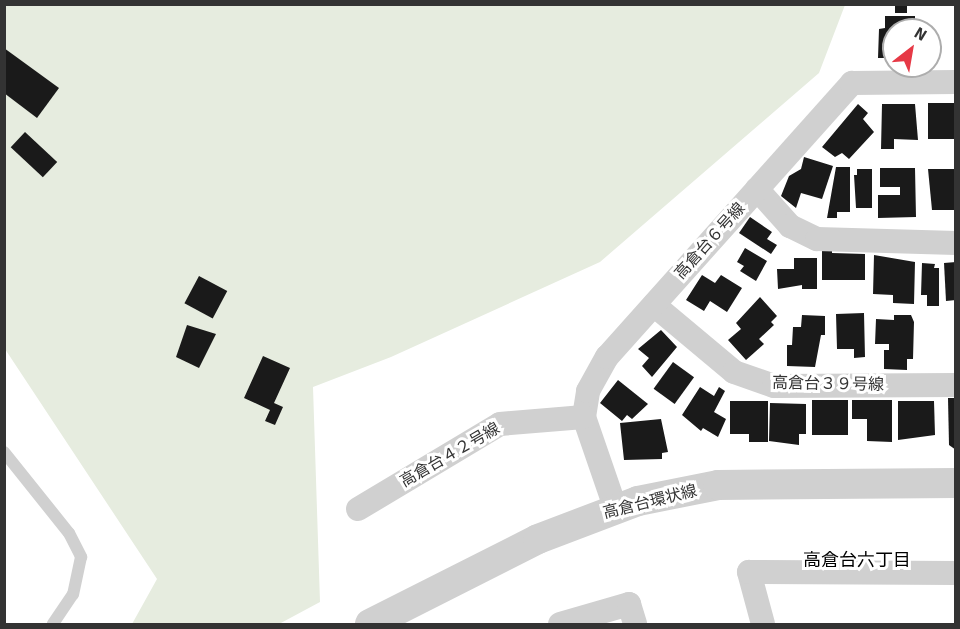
<!DOCTYPE html>
<html>
<head>
<meta charset="utf-8">
<style>
  body { margin:0 }
  #map { position:relative; width:960px; height:629px; overflow:hidden; background:#fff; font-family:Signika,"Noto Sans JP",sans-serif }
  div>[style] { position:absolute }
  [style*='--x'] { left:calc(var(--x)*1px); top:calc(var(--y)*1px); width:calc(var(--w)*1px); rotate:calc(var(--a)*1deg) }
  .green>* { inset:0; background:#e6ecdf }
  .building>* { inset:0; background:#1a1a1a; transform-origin:0 0 }
  .service>* { height:12px; margin:-6px; padding:0 6px; transform-origin:6px; border-radius:6px; background:#d0d0d0 }
  .minor>* { height:24px; margin:-12px; padding:0 12px; transform-origin:12px; border-radius:12px; background:#d0d0d0 }
  .tertiary>* { height:30px; margin:-15px; padding:0 15px; transform-origin:15px; border-radius:15px; background:#d0d0d0 }
  span { translate:-50% -50%; white-space:nowrap; text-align:center; line-height:1.15; -webkit-text-stroke:6px #fff; paint-order:stroke }
  .street-label { font-size:16px; color:#333 }
  .neighbourhood-label { font-size:18px; color:#000 }
  .frame { position:absolute; inset:0; border:6px solid #333; pointer-events:none }
  .north { position:absolute; left:882px; top:18px; width:60px; height:60px; box-sizing:border-box; background:#fff; border:2px solid #adadad; border-radius:50%; rotate:31deg; font-size:16px; font-weight:700; line-height:24px; text-align:center; color:#333 }
  .north::after { content:''; display:block; margin:auto; width:21px; height:27px; background:#e63946; clip-path:polygon(50% 0,100% 100%,50% 72%,0 100%) }
</style>
</head>
<body>
<div id="map">
  <div class="green">
    <i style="clip-path:polygon(5px 5px,845px 5px,819px 73px,600px 262px,391px 357px,313px 387px,320px 602px,279px 624px,132px 624px,157px 579px,5px 349px)"></i>
  </div>
  <div class="building">
    <i style="left:895px;top:4px;width:12px;height:9px"></i>
    <i style="clip-path:polygon(885px 16px,915px 16px,915px 30px,894px 30px,894px 58px,878px 58px,879px 29px,885px 28px)"></i>
    <i style="clip-path:polygon(4px 48px,59px 88px,37px 118px,4px 93px)"></i>
    <i style="left:928px;top:103px;width:28px;height:36px"></i>
    <i style="clip-path:polygon(858px 104px,868px 113px,863px 119px,874px 132px,849px 159px,842px 153px,835px 157px,822px 147px)"></i>
    <i style="clip-path:polygon(882px 104px,915px 104px,918px 140px,894px 139px,894px 149px,881px 149px)"></i>
    <i style="left:25px;top:132px;width:44px;height:21px;rotate:43deg"></i>
    <i style="clip-path:polygon(804px 157px,833px 166px,822px 199px,801px 193px,796px 208px,781px 196px,789px 176px,801px 169px)"></i>
    <i style="clip-path:polygon(836px 167px,850px 167px,850px 212px,837px 212px,837px 218px,827px 218px)"></i>
    <i style="clip-path:polygon(880px 168px,915px 168px,916px 217px,878px 218px,878px 195px,900px 195px,900px 187px,880px 187px)"></i>
    <i style="clip-path:polygon(857px 169px,872px 169px,872px 208px,856px 208px,854px 175px,857px 175px)"></i>
    <i style="clip-path:polygon(928px 169px,956px 169px,956px 210px,932px 210px)"></i>
    <i style="clip-path:polygon(750px 217px,772px 232px,767px 239px,777px 245px,771px 254px,739px 233px)"></i>
    <i style="clip-path:polygon(745px 248px,767px 261px,756px 281px,740px 271px,744px 266px,737px 262px)"></i>
    <i style="clip-path:polygon(822px 248px,832px 249px,832px 253px,865px 254px,865px 280px,822px 280px)"></i>
    <i style="clip-path:polygon(874px 255px,915px 262px,914px 304px,893px 303px,893px 295px,873px 294px)"></i>
    <i style="clip-path:polygon(794px 258px,817px 258px,817px 289px,802px 289px,802px 285px,778px 289px,777px 269px,794px 269px)"></i>
    <i style="clip-path:polygon(956px 262px,956px 300px,946px 301px,944px 263px)"></i>
    <i style="clip-path:polygon(922px 263px,935px 264px,934px 268px,939px 268px,939px 306px,927px 306px,927px 295px,921px 295px)"></i>
    <i style="clip-path:polygon(702px 275px,715px 283px,721px 275px,742px 288px,727px 312px,710px 301px,704px 311px,686px 300px)"></i>
    <i style="left:199px;top:276px;width:32px;height:31px;rotate:28deg"></i>
    <i style="clip-path:polygon(760px 297px,777px 316px,771px 322px,774px 325px,759px 339px,764px 344px,746px 360px,728px 340px,741px 329px,736px 323px)"></i>
    <i style="clip-path:polygon(864px 313px,865px 357px,854px 358px,854px 349px,837px 349px,836px 314px)"></i>
    <i style="clip-path:polygon(802px 315px,825px 316px,825px 335px,821px 335px,815px 367px,787px 366px,787px 345px,792px 345px,793px 327px,801px 327px)"></i>
    <i style="clip-path:polygon(894px 315px,911px 315px,914px 322px,913px 359px,907px 359px,907px 370px,884px 369px,884px 350px,889px 350px,889px 344px,875px 344px,876px 319px,894px 320px)"></i>
    <i style="clip-path:polygon(187px 325px,216px 334px,199px 368px,176px 357px)"></i>
    <i style="clip-path:polygon(661px 330px,677px 347px,652px 377px,642px 366px,649px 358px,638px 349px)"></i>
    <i style="clip-path:polygon(263px 356px,290px 368px,274px 403px,283px 407px,275px 425px,265px 421px,270px 410px,244px 398px)"></i>
    <i style="left:673px;top:362px;width:26px;height:33px;rotate:36deg"></i>
    <i style="clip-path:polygon(618px 380px,648px 404px,632px 419px,627px 415px,622px 421px,600px 403px)"></i>
    <i style="clip-path:polygon(700px 387px,714px 396px,719px 387px,725px 391px,714px 412px,726px 419px,718px 437px,703px 428px,701px 431px,682px 415px)"></i>
    <i style="clip-path:polygon(948px 398px,956px 398px,956px 450px,949px 445px)"></i>
    <i style="left:848px;top:400px;width:35px;height:36px;rotate:90deg"></i>
    <i style="clip-path:polygon(852px 400px,892px 400px,892px 442px,867px 441px,867px 419px,852px 419px)"></i>
    <i style="clip-path:polygon(730px 401px,768px 401px,768px 442px,749px 442px,749px 434px,730px 434px)"></i>
    <i style="clip-path:polygon(898px 401px,934px 401px,935px 435px,898px 440px)"></i>
    <i style="clip-path:polygon(770px 403px,806px 404px,806px 434px,799px 434px,799px 445px,769px 441px)"></i>
    <i style="clip-path:polygon(661px 419px,668px 452px,662px 453px,662px 459px,624px 460px,620px 423px)"></i>
  </div>
  <div class="service">
    <i style="--x:4;--y:452;--w:104;--a:51.3"></i>
    <i style="--x:69;--y:533;--w:27;--a:63"></i>
    <i style="--x:81;--y:557;--w:38;--a:102"></i>
    <i style="--x:73;--y:594;--w:36;--a:124"></i>
  </div>
  <div class="minor">
    <i style="--x:757;--y:189;--w:50;--a:48.3"></i>
    <i style="--x:790;--y:226;--w:30;--a:26"></i>
    <i style="--x:817;--y:239;--w:139;--a:1.6"></i>
    <i style="--x:654;--y:305;--w:104;--a:39.9"></i>
    <i style="--x:734;--y:372;--w:42;--a:19.3"></i>
    <i style="--x:774;--y:386;--w:182;--a:-0.3"></i>
    <i style="--x:615;--y:507;--w:95;--a:-109"></i>
    <i style="--x:584;--y:417;--w:26;--a:-81"></i>
    <i style="--x:588;--y:391;--w:39;--a:-61"></i>
    <i style="--x:607;--y:357;--w:368;--a:-48.2"></i>
    <i style="--x:852;--y:83;--w:104;--a:-0.6"></i>
    <i style="--x:358;--y:509;--w:165;--a:-30.9"></i>
    <i style="--x:500;--y:424;--w:84;--a:-4.8"></i>
    <i style="--x:560;--y:624;--w:72;--a:-16.2"></i>
    <i style="--x:629;--y:604;--w:21;--a:73"></i>
    <i style="--x:763;--y:624;--w:54;--a:-105.1"></i>
    <i style="--x:749;--y:572;--w:207;--a:0.3"></i>
  </div>
  <div class="tertiary">
    <i style="--x:370;--y:624;--w:188;--a:-26.8"></i>
    <i style="--x:538;--y:539;--w:107;--a:-20.8"></i>
    <i style="--x:638;--y:501;--w:82;--a:-11.3"></i>
    <i style="--x:718;--y:485;--w:238;--a:-0.5"></i>
  </div>
  <div class="street-label">
    <span style="left:710px;top:241px;rotate:-48deg">高倉台６号線</span>
    <span style="left:828px;top:384px;rotate:1deg">高倉台３９号線</span>
    <span style="left:450px;top:455px;rotate:-30deg">高倉台４２号線</span>
    <span style="left:650px;top:502px;rotate:-14deg">高倉台環状線</span>
  </div>
  <div class="neighbourhood-label">
    <span style="left:857px;top:560px">高倉台六丁目</span>
  </div>
  <div class="frame"></div>
  <div class="north">N</div>
</div>
</body>
</html>
